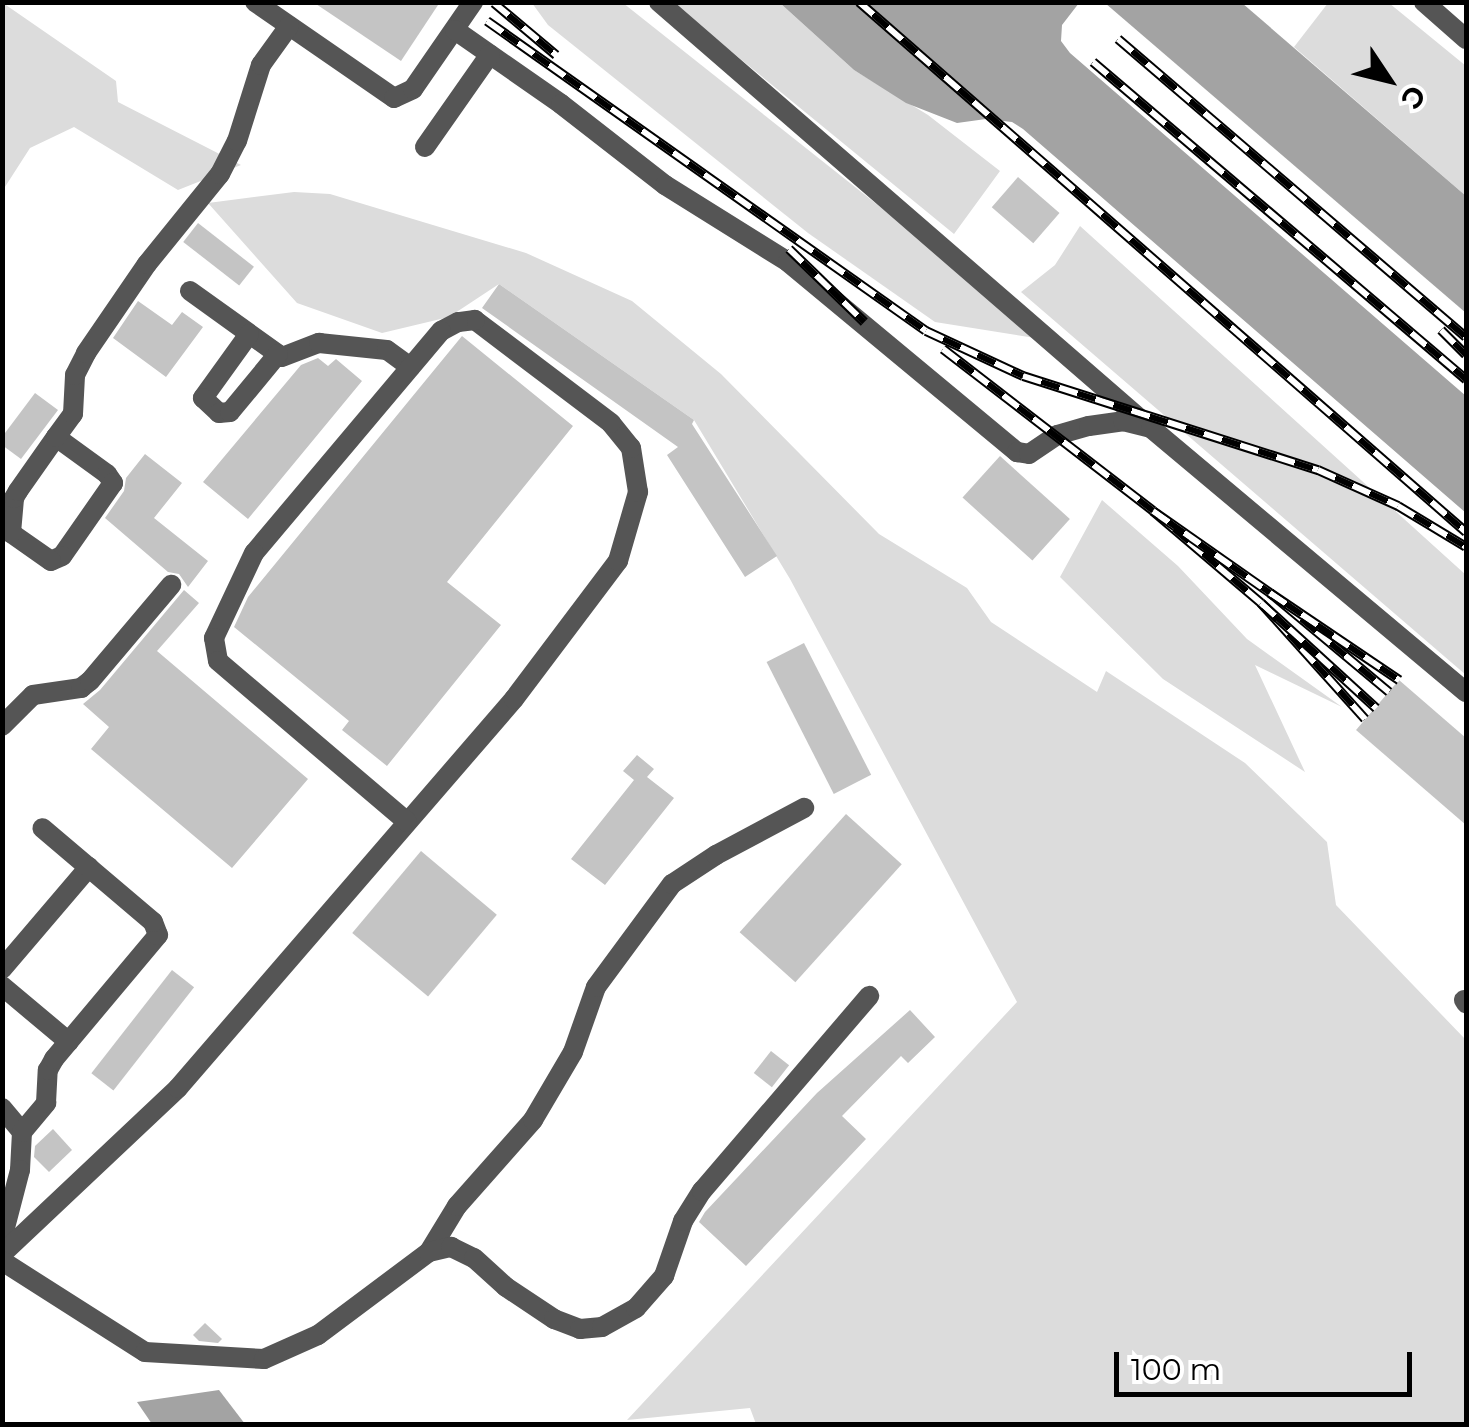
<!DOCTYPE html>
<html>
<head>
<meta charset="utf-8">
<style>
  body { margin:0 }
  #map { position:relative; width:1469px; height:1427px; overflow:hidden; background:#fff; font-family:Montserrat,sans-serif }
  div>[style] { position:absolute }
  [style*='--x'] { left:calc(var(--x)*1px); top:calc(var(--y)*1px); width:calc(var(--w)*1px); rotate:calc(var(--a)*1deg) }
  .green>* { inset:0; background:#dcdcdc }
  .water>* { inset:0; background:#a3a3a3 }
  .building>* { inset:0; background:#c4c4c4; transform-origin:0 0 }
  .minor>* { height:20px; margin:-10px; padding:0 10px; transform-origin:10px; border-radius:10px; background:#555 }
  .rail>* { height:10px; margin-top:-5px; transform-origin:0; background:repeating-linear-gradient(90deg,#fff 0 19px,#000 0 38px); box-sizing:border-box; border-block:2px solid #000 }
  span { translate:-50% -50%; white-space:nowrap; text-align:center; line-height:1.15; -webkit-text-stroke:8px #fff; paint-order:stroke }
  .frame { position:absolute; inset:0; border:5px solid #000; pointer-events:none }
  .north { position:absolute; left:1339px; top:30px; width:100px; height:100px; -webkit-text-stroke:8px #fff; paint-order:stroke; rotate:125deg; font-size:28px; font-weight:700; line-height:40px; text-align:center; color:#000 }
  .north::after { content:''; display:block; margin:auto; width:35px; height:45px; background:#000; clip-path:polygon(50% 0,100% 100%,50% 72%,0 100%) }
  .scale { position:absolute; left:1114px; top:1352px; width:298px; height:45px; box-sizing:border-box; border:5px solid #000; border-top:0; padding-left:12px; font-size:30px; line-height:35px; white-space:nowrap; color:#000; -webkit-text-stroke:8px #fff; paint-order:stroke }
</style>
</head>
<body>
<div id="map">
  <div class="green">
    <i style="clip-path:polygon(3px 3px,116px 81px,118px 102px,241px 165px,178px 190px,74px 127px,30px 148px,3px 190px)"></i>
    <i style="clip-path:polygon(532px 3px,623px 3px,1048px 340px,935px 322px,808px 233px,548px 25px)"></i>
    <i style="clip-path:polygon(672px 3px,780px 3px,854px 70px,928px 115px,1000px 171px,954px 234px)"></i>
    <i style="clip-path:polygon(1328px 3px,1389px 3px,1466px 66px,1466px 196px,1294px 47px)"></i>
    <i style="clip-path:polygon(294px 192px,330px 194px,526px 253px,632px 301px,721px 374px,879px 534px,967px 588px,991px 622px,1097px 692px,1106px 671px,1245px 763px,1327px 842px,1336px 905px,1466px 1040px,1466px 1424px,756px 1424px,750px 1408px,627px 1420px,1017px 1002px,790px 579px,694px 420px,499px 284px,449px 317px,382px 333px,297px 303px,208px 203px)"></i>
    <i style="clip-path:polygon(1080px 226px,1466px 575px,1466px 675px,1021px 292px,1055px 265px)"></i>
    <i style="clip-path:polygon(1102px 500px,1178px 566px,1247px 639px,1342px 707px,1255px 665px,1305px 772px,1163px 679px,1060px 577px)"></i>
  </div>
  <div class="water">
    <i style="clip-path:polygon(780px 3px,1079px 3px,1062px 25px,1061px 41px,1070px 53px,1466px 396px,1466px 513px,1023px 129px,1012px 122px,986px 119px,957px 123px,906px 103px,854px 70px)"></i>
    <i style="clip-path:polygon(1105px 3px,1242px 3px,1466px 196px,1466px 313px)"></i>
    <i style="clip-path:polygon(219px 1390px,245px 1424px,152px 1424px,137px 1402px)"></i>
  </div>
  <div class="building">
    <i style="clip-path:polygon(313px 2px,440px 2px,401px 61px)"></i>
    <i style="left:1018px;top:177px;width:55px;height:40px;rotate:41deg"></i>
    <i style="left:198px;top:223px;width:71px;height:24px;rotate:38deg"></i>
    <i style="clip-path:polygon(499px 284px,694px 420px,692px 424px,777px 556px,745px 577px,667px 455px,678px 447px,482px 308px)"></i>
    <i style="clip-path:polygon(138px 301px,172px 325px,182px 312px,203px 327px,166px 377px,113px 338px)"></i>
    <i style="clip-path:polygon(462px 336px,573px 426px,447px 582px,501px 625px,387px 766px,342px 730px,349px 721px,234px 627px,248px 597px)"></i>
    <i style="clip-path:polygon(318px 358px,328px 366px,336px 359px,362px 381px,248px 519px,203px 482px,301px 365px)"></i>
    <i style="clip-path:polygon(35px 393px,58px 410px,21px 459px,2px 445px,2px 437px)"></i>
    <i style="clip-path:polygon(145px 454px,182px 483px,154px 518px,208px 561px,188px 587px,179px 574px,168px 572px,105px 518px,124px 491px,126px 478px)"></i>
    <i style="left:1000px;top:456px;width:94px;height:56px;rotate:42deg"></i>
    <i style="clip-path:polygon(184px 590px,199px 603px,157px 651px,308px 779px,232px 868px,91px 749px,109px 727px,83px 704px,100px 690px)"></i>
    <i style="left:804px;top:643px;width:148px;height:42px;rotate:63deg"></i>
    <i style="clip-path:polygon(1399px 680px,1466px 738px,1466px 825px,1356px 730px)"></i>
    <i style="clip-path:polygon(637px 755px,654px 769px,647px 777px,674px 798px,605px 885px,571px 859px,634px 780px,623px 771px)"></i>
    <i style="left:846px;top:814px;width:75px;height:159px;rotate:42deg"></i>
    <i style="left:421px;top:851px;width:99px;height:107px;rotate:40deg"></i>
    <i style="left:172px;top:970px;width:28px;height:131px;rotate:38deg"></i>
    <i style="clip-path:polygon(910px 1010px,935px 1037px,908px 1063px,901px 1056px,842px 1116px,866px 1139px,746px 1266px,699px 1222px,705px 1212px,817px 1093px)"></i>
    <i style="left:771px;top:1051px;width:23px;height:28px;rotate:38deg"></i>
    <i style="clip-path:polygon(53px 1129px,72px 1150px,49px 1172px,34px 1157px,35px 1146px)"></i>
    <i style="clip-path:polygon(205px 1323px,222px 1339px,218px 1343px,199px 1341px,193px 1335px)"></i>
  </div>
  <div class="minor">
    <i style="--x:255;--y:2;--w:169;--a:34.6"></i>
    <i style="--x:394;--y:98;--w:21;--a:-25"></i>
    <i style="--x:413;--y:89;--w:106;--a:-55.4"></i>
    <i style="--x:659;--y:2;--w:644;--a:40.91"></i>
    <i style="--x:1424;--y:2;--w:56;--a:41.4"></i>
    <i style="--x:455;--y:30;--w:129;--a:34.9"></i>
    <i style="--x:561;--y:104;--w:132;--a:37.9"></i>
    <i style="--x:665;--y:185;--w:145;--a:32"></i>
    <i style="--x:788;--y:262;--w:298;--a:39.7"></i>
    <i style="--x:1017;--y:452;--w:12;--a:9"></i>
    <i style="--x:1029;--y:454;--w:34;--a:-34"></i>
    <i style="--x:1057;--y:435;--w:33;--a:-16"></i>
    <i style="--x:1089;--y:426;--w:34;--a:-8"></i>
    <i style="--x:1123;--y:421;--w:29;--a:14"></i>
    <i style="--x:1151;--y:428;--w:411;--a:40"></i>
    <i style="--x:425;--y:147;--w:113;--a:-55"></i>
    <i style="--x:190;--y:291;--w:113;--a:35.7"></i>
    <i style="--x:282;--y:357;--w:40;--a:-21"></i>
    <i style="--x:319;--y:343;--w:68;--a:5.9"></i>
    <i style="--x:387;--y:350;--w:29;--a:36"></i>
    <i style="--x:249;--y:334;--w:79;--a:125.7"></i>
    <i style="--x:203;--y:398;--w:22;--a:43"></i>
    <i style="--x:219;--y:413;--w:11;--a:-5"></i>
    <i style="--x:230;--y:412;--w:75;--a:-50.4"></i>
    <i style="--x:56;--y:437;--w:63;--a:36"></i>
    <i style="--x:107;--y:474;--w:11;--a:56"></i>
    <i style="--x:113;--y:483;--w:89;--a:124.9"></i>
    <i style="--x:62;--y:556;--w:12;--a:156"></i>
    <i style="--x:51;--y:561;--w:49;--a:-145"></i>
    <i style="--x:11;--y:533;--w:35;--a:-85"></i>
    <i style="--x:14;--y:498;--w:8;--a:-60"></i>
    <i style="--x:18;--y:491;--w:66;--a:-54.9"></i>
    <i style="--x:56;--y:437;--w:29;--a:-54"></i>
    <i style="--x:73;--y:414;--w:39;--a:-87"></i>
    <i style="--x:75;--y:375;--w:25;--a:-63"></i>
    <i style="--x:86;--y:353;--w:108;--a:-55.6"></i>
    <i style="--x:147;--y:264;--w:116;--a:-51"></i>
    <i style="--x:220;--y:174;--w:37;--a:-63"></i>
    <i style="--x:237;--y:141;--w:80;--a:-72.5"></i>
    <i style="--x:261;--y:65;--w:48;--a:-54.3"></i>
    <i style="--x:2;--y:726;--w:44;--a:-45"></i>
    <i style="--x:33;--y:695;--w:49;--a:-8.3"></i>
    <i style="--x:81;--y:688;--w:11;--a:-38"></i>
    <i style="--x:90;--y:681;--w:126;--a:-49.8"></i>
    <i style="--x:2;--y:969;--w:134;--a:-49.5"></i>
    <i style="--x:2;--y:986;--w:87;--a:39.9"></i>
    <i style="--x:1464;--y:1000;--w:4;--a:56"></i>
    <i style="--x:2;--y:1108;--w:31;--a:50"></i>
    <i style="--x:22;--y:1132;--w:38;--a:93"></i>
    <i style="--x:20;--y:1170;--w:71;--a:104.6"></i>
    <i style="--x:22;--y:1132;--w:38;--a:-50"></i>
    <i style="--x:46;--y:1103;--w:33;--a:-87"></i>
    <i style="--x:48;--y:1070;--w:13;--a:-61"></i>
    <i style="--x:54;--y:1059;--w:162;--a:-50"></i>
    <i style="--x:158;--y:935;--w:14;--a:-111"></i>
    <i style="--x:153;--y:922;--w:145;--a:-139.7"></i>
    <i style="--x:429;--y:1252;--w:54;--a:-58.7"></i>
    <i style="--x:457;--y:1206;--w:115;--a:-48.5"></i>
    <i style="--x:533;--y:1120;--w:79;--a:-59.5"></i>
    <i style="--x:573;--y:1052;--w:69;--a:-70.5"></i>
    <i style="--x:596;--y:987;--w:128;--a:-53.6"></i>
    <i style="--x:672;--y:884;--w:53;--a:-33.4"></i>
    <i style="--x:716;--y:855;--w:100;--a:-28.1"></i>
    <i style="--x:2;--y:1254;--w:242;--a:-43.3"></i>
    <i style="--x:178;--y:1088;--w:514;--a:-49.18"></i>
    <i style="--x:514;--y:699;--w:173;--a:-53"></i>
    <i style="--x:618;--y:561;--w:72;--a:-73.8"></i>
    <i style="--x:638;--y:492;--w:45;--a:-99"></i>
    <i style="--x:631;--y:448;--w:32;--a:-129"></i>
    <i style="--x:611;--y:423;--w:171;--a:-142.9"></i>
    <i style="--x:475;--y:320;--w:17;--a:173"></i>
    <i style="--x:458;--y:322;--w:19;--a:152"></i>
    <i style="--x:441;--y:331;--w:290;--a:130.1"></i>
    <i style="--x:254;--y:553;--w:94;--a:115.2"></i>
    <i style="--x:214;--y:638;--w:23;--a:80"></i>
    <i style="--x:218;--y:661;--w:248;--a:40.4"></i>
    <i style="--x:2;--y:1261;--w:169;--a:32.5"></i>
    <i style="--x:145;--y:1352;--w:119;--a:3.4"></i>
    <i style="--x:264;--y:1359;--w:59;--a:-24"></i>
    <i style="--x:318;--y:1335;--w:139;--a:-36.8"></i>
    <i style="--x:429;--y:1252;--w:23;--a:-13"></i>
    <i style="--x:451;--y:1247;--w:25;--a:26"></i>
    <i style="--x:474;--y:1258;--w:43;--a:42.2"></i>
    <i style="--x:506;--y:1287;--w:58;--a:33.7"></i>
    <i style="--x:554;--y:1319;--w:28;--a:21"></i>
    <i style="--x:580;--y:1329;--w:22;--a:-5"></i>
    <i style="--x:602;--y:1327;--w:39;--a:-29"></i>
    <i style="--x:636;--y:1308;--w:43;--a:-48.8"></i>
    <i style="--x:664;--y:1276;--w:58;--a:-70.9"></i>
    <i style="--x:683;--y:1221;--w:36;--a:-58"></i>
    <i style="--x:702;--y:1191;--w:257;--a:-49.4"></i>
  </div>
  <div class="rail">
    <i style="--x:859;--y:2;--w:806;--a:41.13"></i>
    <i style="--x:494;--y:3;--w:81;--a:40"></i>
    <i style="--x:487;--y:21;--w:537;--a:35.23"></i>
    <i style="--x:926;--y:331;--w:107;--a:24.9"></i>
    <i style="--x:1023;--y:376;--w:310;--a:17.7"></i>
    <i style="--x:1318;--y:470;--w:88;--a:24.2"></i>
    <i style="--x:1398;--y:506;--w:79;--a:31.1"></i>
    <i style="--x:1118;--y:39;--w:458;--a:40.6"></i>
    <i style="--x:1093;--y:62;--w:490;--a:40.4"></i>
    <i style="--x:789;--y:249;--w:105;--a:44.2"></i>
    <i style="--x:1441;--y:330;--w:35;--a:45"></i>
    <i style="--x:943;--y:349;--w:265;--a:37.6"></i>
    <i style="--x:1261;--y:603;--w:142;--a:-139.6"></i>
    <i style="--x:1153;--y:511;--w:143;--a:35"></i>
    <i style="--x:1389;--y:692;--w:155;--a:-140.2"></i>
    <i style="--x:1270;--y:593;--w:156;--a:34"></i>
    <i style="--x:1365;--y:719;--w:156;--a:-131.9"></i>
    <i style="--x:1261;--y:603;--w:156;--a:42.4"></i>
  </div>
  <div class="frame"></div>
  <div class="north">С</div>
  <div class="scale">100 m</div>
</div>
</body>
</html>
